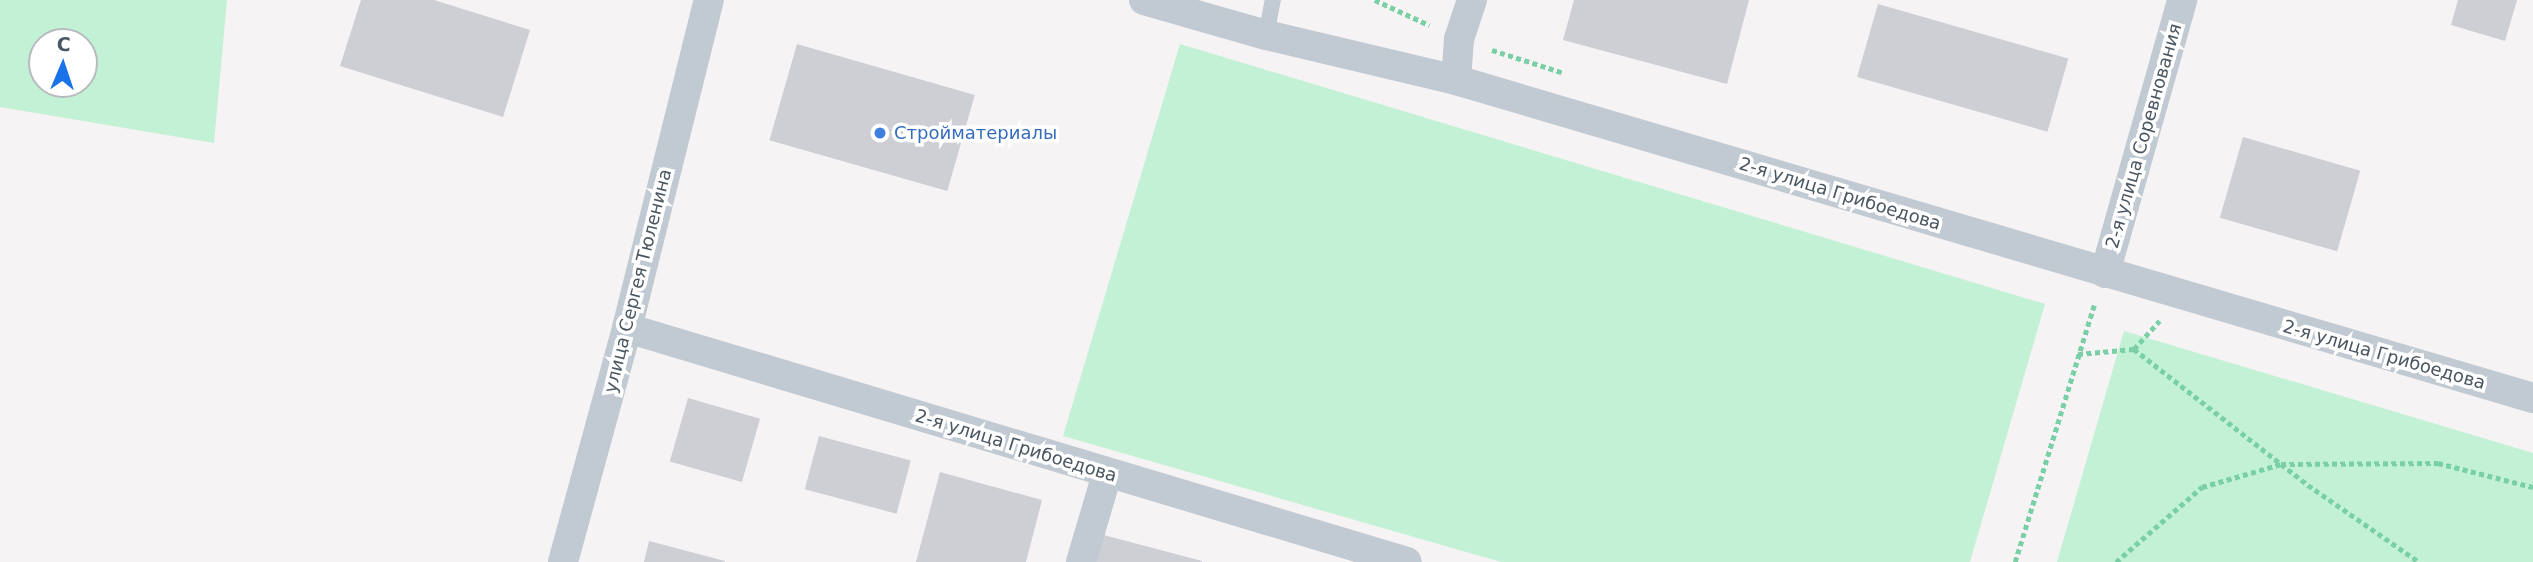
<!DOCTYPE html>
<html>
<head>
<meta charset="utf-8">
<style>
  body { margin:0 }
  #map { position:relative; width:2533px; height:562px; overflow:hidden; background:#f5f3f3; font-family:"DejaVu Sans",sans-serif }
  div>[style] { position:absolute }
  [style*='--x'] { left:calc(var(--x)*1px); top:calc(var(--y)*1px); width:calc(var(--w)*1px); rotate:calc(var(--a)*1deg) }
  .green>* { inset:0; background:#c3f1d5 }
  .building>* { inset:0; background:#cdcfd5; transform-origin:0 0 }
  .path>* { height:4.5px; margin-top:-2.25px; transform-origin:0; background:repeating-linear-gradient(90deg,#7ad0a6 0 5px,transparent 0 8.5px) }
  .lane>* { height:16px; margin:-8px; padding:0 8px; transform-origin:8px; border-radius:8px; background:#c1cad2 }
  .street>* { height:30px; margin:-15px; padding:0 15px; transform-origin:15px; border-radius:15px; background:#c1cad2 }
  .dots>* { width:19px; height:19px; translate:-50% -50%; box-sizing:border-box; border:4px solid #fff; border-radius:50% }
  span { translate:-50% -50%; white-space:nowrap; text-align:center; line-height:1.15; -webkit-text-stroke:7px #fff; paint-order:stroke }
  .shop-label { font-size:18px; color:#366cbe }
  .left { translate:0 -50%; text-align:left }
  .street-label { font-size:18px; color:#4a5661 }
  .north { position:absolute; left:28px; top:28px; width:70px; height:70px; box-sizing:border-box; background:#fff; border:2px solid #b7bbc0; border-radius:50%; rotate:2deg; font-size:19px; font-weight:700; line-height:28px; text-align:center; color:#4a5661 }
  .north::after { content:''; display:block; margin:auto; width:24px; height:32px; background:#1a73e8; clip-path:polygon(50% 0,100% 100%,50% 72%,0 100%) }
</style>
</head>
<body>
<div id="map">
  <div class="green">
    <i style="clip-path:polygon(evenodd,0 0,227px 0,214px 143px,0 107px,0 0,42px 42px,84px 42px,84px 84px,42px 84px,42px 42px)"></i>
    <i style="clip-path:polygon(1180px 44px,2045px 304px,1970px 562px,1501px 562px,1063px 436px)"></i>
    <i style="clip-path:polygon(2124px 331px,2533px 453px,2533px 562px,2057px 562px)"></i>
  </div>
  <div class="building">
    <i style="clip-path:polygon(361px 0,434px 0,530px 30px,503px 117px,340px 66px)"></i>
    <i style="clip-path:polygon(1574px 0,1749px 0,1727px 84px,1563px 40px)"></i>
    <i style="clip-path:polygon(2458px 0,2517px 0,2505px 41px,2451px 25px)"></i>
    <i style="left:1878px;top:4px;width:198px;height:76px;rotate:16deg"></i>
    <i style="left:797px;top:44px;width:185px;height:100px;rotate:16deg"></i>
    <i style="left:2243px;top:137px;width:122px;height:84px;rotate:16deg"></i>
    <i style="left:688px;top:398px;width:75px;height:66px;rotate:16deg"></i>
    <i style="left:819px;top:436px;width:95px;height:55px;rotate:15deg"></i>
    <i style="clip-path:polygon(940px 472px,1042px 500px,1026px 562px,916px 562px)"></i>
    <i style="clip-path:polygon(1100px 534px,1202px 561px,1202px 562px,1093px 562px)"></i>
    <i style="clip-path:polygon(649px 541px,725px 561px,725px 562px,644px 562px)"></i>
  </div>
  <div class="path">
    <i style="--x:1375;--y:0;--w:60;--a:24.8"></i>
    <i style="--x:1492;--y:50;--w:76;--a:17.7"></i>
    <i style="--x:2134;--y:349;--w:221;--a:38"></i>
    <i style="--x:2308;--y:485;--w:135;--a:34.7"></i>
    <i style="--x:2078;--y:354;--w:56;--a:-5.1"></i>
    <i style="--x:2134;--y:349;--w:38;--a:-48"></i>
    <i style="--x:2015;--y:562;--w:269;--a:-72.9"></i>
    <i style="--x:2116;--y:562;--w:114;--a:-41.1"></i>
    <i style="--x:2202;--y:487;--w:82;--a:-16.2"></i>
    <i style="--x:2281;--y:464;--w:157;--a:-0.4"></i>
    <i style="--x:2438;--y:463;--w:98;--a:14.2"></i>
  </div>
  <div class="lane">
    <i style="--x:1266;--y:35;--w:36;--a:-79"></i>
  </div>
  <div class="street">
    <i style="--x:1144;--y:0;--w:127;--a:16"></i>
    <i style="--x:1266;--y:35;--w:195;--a:13.3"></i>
    <i style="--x:1456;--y:80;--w:1123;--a:16.45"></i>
    <i style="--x:1456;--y:80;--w:41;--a:-85.8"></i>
    <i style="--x:1459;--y:39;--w:41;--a:-71.6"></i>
    <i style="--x:2105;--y:273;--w:284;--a:-74.2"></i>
    <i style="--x:627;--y:328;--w:814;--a:16.7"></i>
    <i style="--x:563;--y:562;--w:243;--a:-74.7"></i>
    <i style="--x:627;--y:328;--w:338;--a:-76"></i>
    <i style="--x:1081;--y:562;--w:92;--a:-73.5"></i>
  </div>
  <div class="dots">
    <i style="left:880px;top:133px;background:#3f7fe0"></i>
  </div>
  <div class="shop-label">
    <span class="left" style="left:894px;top:133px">Стройматериалы</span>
  </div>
  <div class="street-label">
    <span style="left:2144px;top:136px;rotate:-74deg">2-я улица Соревнования</span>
    <span style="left:1840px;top:194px;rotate:17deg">2-я улица Грибоедова</span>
    <span style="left:638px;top:281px;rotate:-76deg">улица Сергея Тюленина</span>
    <span style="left:2384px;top:355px;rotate:16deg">2-я улица Грибоедова</span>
    <span style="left:1016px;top:446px;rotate:17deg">2-я улица Грибоедова</span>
  </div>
  <div class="north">С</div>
</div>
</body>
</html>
